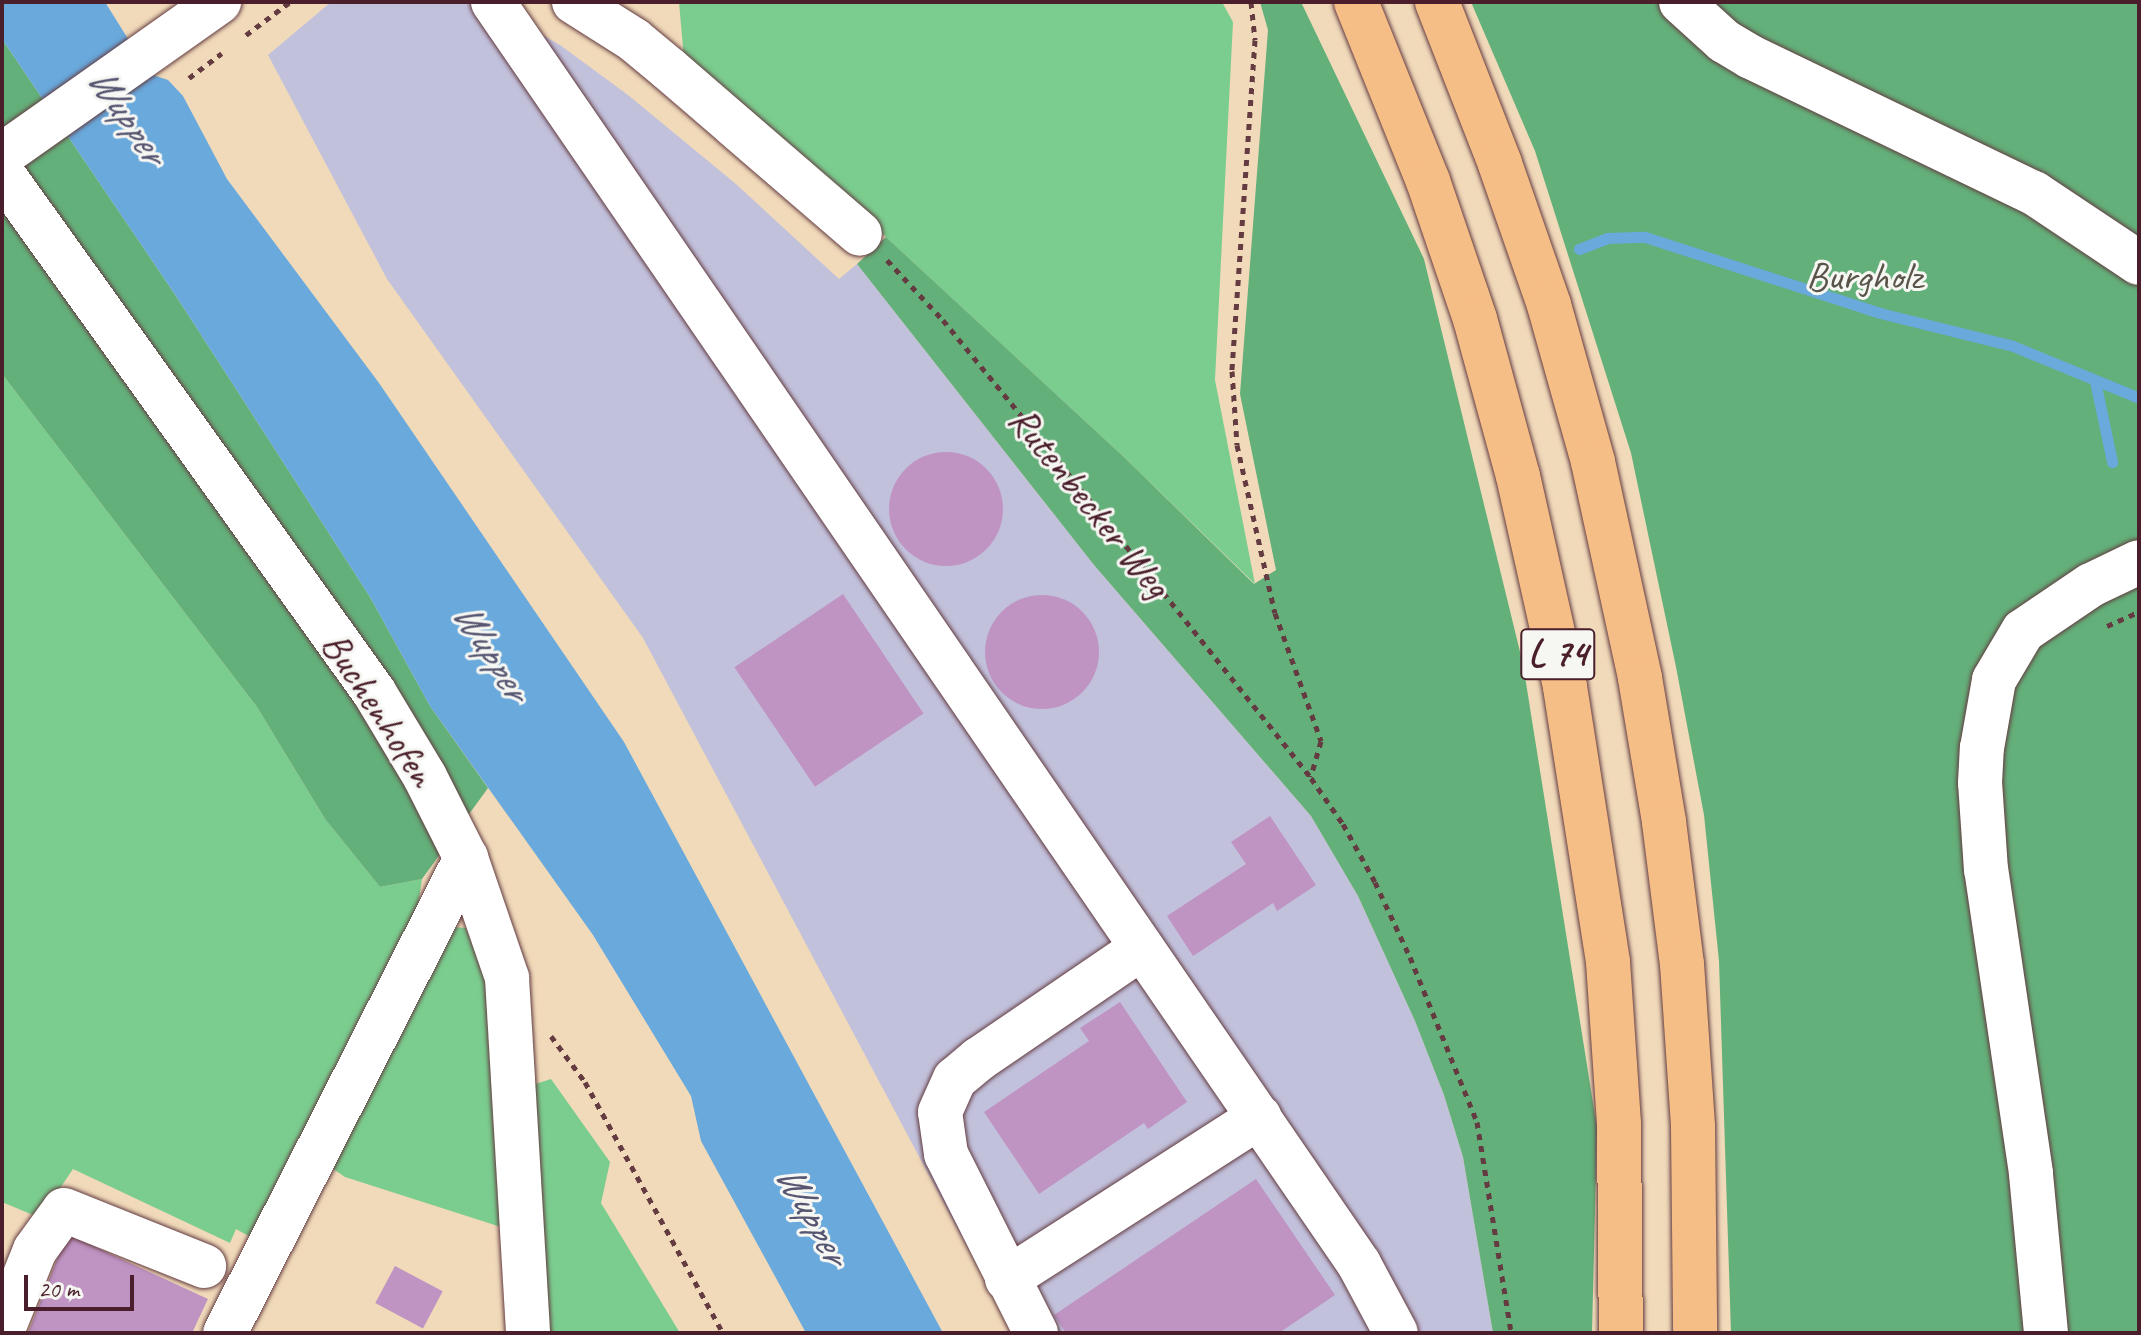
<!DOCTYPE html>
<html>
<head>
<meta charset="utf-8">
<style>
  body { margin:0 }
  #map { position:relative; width:2141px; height:1335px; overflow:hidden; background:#f1daba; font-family:Caveat,sans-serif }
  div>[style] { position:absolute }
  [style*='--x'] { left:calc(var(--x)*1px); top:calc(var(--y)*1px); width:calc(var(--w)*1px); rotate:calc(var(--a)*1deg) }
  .industrial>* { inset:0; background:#c2c1dc }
  .green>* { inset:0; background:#7bcd8f }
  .forest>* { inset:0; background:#64b07a }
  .water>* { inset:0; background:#69a9dc }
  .stream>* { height:11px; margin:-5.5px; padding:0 5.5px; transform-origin:5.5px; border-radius:5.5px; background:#69a9dc }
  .building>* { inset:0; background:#bf94c3; transform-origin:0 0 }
  .round { border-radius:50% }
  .path>* { height:5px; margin-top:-2.5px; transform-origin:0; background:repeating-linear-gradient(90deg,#633b40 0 6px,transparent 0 12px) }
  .roads { filter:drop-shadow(0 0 2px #633b40) drop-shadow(0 0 2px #633b40) }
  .minor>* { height:44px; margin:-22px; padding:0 22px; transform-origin:22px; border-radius:22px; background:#fff }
  .highway>* { height:44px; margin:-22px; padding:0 22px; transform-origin:22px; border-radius:22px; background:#f6be87 }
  span { translate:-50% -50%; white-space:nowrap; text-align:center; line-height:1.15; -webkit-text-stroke:6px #f6f6f2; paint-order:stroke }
  .shield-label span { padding:2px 6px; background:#f6f6f2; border:2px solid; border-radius:6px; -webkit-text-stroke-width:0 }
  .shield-label { font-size:38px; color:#4a1f2b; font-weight:700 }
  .park-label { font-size:40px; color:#595349 }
  .street-label { font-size:40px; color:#4a1f2b }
  .water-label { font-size:42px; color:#565672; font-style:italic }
  .frame { position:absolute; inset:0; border:4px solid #4a1f2b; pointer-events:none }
  .scale { position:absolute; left:24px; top:1275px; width:110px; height:36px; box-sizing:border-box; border:4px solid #4a1f2b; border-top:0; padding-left:10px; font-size:24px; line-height:28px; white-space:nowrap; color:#4a1f2b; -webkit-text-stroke:6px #f6f6f2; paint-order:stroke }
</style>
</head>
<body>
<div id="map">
  <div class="industrial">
    <i style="clip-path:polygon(331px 2px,485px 2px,560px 45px,628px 95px,736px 184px,839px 279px,857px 264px,1094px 565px,1311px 816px,1358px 896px,1415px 1021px,1444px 1095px,1463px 1157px,1493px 1333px,1013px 1333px,643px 638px,387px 279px,268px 55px)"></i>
  </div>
  <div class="green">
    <i style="clip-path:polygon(679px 2px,1222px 2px,1233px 22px,1215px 380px,1255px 584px,1125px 458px,886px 237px,684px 59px)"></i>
    <i style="clip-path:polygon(2px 374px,257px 707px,325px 819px,380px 887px,422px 879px,418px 906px,254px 1239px,236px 1229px,230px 1243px,73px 1169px,40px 1218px,2px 1202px)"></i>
    <i style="clip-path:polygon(452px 927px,466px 928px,496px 1010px,501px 1227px,345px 1177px,326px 1164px)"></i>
    <i style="clip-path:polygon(551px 1079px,610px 1162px,601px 1203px,680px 1333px,543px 1333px,532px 1085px)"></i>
  </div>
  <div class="forest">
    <i style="clip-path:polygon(1260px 2px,1301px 2px,1424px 259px,1523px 664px,1597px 1128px,1592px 1333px,1493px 1333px,1463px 1157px,1444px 1095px,1415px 1021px,1358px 896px,1311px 816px,1094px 565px,857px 264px,886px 237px,1125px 458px,1254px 584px,1276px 570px,1240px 394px,1268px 30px)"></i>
    <i style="clip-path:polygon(1471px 2px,2139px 2px,2139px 1333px,1731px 1333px,1719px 961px,1704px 815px,1676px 667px,1631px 453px,1535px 151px)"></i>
    <i style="clip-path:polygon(2px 39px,176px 296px,370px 597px,430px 706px,488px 788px,422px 879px,380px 887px,325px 819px,257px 707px,2px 374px)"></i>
  </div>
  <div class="water">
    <i style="clip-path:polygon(2px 2px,105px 2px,150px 74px,168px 80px,183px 96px,227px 179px,379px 383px,624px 742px,943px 1333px,806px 1333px,701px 1141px,691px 1096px,593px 935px,430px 706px,370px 597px,176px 296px,2px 39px)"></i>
  </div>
  <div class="stream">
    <i style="--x:1579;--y:249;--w:30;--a:-21"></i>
    <i style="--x:1607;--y:238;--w:38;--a:-2"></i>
    <i style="--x:1645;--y:237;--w:247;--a:17.9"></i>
    <i style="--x:1880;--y:313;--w:137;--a:13.9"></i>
    <i style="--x:2013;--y:346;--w:136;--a:22.4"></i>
    <i style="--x:2095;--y:381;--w:83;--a:78.1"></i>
  </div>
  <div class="building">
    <i class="round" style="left:889px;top:452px;width:114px;height:114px"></i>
    <i style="left:843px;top:594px;width:144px;height:131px;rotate:56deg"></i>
    <i class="round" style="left:985px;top:595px;width:114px;height:114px"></i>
    <i style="clip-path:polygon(1270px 816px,1316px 885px,1277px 911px,1273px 903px,1193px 956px,1167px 916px,1246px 864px,1231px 842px)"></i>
    <i style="clip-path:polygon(1120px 1002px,1187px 1102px,1148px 1129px,1144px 1123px,1039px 1194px,984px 1112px,1089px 1041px,1080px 1028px)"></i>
    <i style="clip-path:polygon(1256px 1179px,1335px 1295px,1279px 1333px,1066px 1333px,1054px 1315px)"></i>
    <i style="clip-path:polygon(67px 1234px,208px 1299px,192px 1333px,28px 1333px)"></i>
    <i style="left:395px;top:1266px;width:54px;height:42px;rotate:28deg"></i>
  </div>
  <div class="path">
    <i style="--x:1251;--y:2;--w:38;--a:84"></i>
    <i style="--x:1255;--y:40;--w:332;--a:94"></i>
    <i style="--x:1232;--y:371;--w:74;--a:86.1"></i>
    <i style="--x:1237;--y:445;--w:172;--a:77.3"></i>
    <i style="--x:1275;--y:613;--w:136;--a:70.2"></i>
    <i style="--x:1321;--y:741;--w:37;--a:106"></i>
    <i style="--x:246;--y:35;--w:55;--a:-36.9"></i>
    <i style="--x:189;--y:78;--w:41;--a:-37.1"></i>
    <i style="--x:887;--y:260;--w:82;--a:47"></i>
    <i style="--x:943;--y:320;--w:171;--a:50.7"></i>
    <i style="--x:1051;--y:452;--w:417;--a:51.4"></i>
    <i style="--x:1311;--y:778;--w:56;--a:55.2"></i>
    <i style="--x:1343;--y:824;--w:66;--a:61.1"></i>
    <i style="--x:1375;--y:882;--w:83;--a:65"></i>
    <i style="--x:1410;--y:957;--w:178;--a:67.9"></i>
    <i style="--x:1477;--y:1122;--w:214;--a:80.8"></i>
    <i style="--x:2107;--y:626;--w:35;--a:-24"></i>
    <i style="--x:551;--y:1036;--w:57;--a:53.5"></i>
    <i style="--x:585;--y:1082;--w:286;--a:61.2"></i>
  </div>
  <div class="roads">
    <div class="minor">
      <i style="--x:493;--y:2;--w:1531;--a:55.54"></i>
      <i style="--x:1359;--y:1264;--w:78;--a:61.8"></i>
      <i style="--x:574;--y:2;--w:71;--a:32.3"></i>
      <i style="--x:634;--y:40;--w:45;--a:39.6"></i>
      <i style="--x:669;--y:69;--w:252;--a:40.8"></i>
      <i style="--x:1681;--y:2;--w:58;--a:42.2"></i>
      <i style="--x:1724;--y:41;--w:31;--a:31"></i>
      <i style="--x:1751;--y:57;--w:314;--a:25.7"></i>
      <i style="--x:2034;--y:193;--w:126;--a:33.7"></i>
      <i style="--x:2;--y:155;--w:266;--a:-35.2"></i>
      <i style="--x:2;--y:173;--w:639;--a:54.37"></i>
      <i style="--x:374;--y:692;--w:99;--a:59"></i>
      <i style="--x:425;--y:777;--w:91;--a:63.2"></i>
      <i style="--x:466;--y:858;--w:127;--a:71.1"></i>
      <i style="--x:507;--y:978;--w:356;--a:86.6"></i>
      <i style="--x:1007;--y:1279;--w:300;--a:-32.7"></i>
      <i style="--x:2;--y:1332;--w:88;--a:-68.1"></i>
      <i style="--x:35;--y:1250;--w:49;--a:-54.1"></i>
      <i style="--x:64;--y:1210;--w:151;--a:21.8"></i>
      <i style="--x:225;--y:1333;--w:533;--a:-63.1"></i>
      <i style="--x:1036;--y:1333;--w:200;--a:-116.7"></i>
      <i style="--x:946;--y:1154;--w:42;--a:-98.1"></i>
      <i style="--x:940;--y:1112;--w:36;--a:-66"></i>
      <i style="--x:955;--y:1079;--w:31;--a:-40"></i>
      <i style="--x:979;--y:1059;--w:197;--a:-34.3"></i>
      <i style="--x:2046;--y:1333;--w:161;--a:-95.4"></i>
      <i style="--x:2031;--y:1173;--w:306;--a:-98.4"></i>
      <i style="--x:1986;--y:870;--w:87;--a:-93.9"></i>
      <i style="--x:1980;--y:783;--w:35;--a:-87"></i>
      <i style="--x:1982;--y:748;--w:69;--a:-80"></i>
      <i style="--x:1994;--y:680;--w:57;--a:-59.4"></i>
      <i style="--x:2023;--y:631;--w:82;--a:-34.1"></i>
      <i style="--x:2091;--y:585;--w:53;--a:-25.6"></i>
    </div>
    <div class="highway">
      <i style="--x:1356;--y:2;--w:193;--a:68.1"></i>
      <i style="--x:1428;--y:181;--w:146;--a:71.2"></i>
      <i style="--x:1475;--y:319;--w:163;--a:74.7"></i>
      <i style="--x:1518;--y:476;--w:216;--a:77.4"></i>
      <i style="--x:1565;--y:687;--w:278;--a:81.1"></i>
      <i style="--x:1608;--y:962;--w:162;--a:86.1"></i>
      <i style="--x:1619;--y:1124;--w:209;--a:89.5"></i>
      <i style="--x:1437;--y:2;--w:174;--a:68.7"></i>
      <i style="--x:1500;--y:164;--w:149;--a:70.8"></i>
      <i style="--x:1549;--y:305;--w:163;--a:74.3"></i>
      <i style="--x:1593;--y:462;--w:221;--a:77.7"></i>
      <i style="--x:1640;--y:678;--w:146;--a:80.5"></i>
      <i style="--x:1664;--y:822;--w:143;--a:82.8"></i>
      <i style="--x:1682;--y:964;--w:163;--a:86.1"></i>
      <i style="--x:1693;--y:1127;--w:206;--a:89.4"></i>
    </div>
  </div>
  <div class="shield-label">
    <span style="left:1558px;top:654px">L 74</span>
  </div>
  <div class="park-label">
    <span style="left:1864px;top:276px">Burgholz</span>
  </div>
  <div class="street-label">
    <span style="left:1090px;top:502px;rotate:51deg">Rutenbecker Weg</span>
    <span style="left:379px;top:709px;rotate:57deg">Buchenhofen</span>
  </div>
  <div class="water-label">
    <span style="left:127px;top:115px;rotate:56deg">Wupper</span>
    <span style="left:491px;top:651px;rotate:58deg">Wupper</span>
    <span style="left:812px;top:1214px;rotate:61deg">Wupper</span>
  </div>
  <div class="frame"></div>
  <div class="scale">20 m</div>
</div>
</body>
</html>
